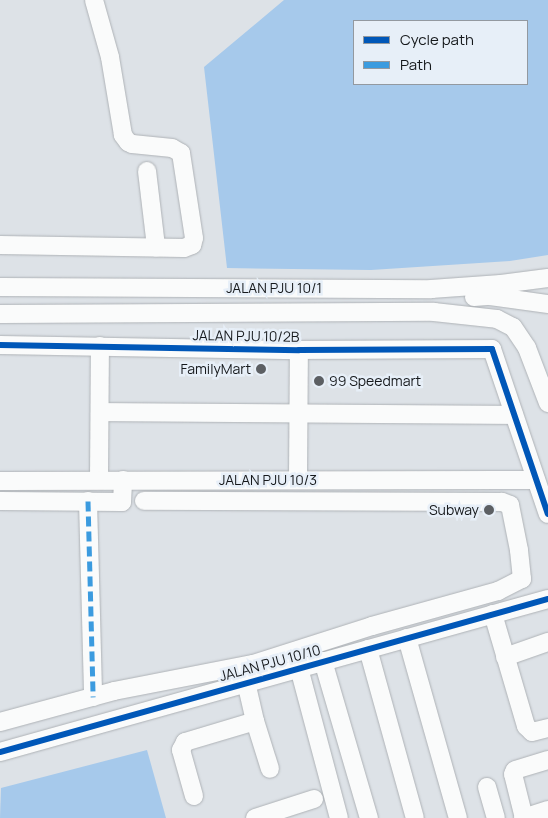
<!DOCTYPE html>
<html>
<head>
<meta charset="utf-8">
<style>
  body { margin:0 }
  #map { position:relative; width:548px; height:818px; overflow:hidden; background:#dde2e7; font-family:Manrope,sans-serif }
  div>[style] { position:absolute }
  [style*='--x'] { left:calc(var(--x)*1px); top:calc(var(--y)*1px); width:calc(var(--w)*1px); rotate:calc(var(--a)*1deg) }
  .forest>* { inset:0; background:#a6c9eb }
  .roads { filter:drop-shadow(0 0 1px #aeb2b6) drop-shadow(0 0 1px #aeb2b6) }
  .minor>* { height:18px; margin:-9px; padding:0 9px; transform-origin:9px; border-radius:9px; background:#fafbfb }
  .quiet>* { height:5px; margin-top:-2.5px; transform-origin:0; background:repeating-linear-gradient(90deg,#3b9bdf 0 10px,transparent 0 15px) }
  .cycleway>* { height:6px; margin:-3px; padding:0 3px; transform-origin:3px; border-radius:3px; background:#0057b8 }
  .dots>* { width:14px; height:14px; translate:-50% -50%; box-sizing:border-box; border:2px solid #e7eff8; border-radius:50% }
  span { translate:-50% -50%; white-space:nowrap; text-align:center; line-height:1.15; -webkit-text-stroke:5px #e7eff8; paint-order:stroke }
  .street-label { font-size:14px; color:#16191c }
  .poi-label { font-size:14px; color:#16191c }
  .right { translate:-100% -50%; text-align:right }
  .left { translate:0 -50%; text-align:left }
  .legend { position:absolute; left:353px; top:20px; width:175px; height:65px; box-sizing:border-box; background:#e7eff8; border:1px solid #9399a0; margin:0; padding:6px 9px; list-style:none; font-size:15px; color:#16191c }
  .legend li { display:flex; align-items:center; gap:10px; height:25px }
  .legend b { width:25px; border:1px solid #9399a0 }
</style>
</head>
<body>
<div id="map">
  <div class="forest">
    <i style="clip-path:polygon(evenodd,284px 0,548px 0,548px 255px,510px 261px,371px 270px,227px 268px,204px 67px,284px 0,527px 21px,527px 84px,354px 84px,354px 21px,527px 21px)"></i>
    <i style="clip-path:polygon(147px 750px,166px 818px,0 818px,1px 788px)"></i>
  </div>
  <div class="roads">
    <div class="minor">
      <i style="--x:147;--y:171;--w:77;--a:83.2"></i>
      <i style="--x:0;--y:245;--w:184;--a:0.9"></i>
      <i style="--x:184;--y:248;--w:9;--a:-21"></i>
      <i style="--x:192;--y:245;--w:7;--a:-74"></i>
      <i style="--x:194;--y:238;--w:86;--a:-98.7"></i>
      <i style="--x:181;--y:153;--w:10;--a:-151"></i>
      <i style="--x:172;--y:148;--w:40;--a:-174.3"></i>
      <i style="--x:132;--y:144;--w:4;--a:-153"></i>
      <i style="--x:128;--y:142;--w:9;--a:-126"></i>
      <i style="--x:123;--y:135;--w:79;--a:-99.5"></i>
      <i style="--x:110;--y:57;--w:59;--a:-105.7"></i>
      <i style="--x:0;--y:287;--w:431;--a:0.3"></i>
      <i style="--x:431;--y:289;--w:70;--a:-4.1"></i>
      <i style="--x:501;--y:284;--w:47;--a:-7.3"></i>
      <i style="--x:474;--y:297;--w:16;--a:-4"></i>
      <i style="--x:490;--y:296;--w:59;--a:7.9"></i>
      <i style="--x:0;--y:314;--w:434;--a:-0.3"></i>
      <i style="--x:434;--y:312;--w:63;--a:6.3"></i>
      <i style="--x:497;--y:319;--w:18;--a:27"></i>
      <i style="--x:513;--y:327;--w:25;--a:56"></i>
      <i style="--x:527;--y:348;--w:59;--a:69.1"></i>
      <i style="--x:0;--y:345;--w:299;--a:1"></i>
      <i style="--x:299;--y:350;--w:193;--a:-0.3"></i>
      <i style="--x:492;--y:349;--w:174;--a:71.3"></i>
      <i style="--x:100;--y:412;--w:414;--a:0.4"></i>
      <i style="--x:99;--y:480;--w:134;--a:-89.6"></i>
      <i style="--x:298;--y:480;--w:130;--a:-89.6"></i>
      <i style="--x:0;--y:481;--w:536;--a:-0.11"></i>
      <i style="--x:0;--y:501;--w:122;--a:0.5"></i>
      <i style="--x:122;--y:502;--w:22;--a:-87"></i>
      <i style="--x:88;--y:501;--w:196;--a:88.5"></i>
      <i style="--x:493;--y:614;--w:117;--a:73.6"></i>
      <i style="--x:526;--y:726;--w:8;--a:45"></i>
      <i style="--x:532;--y:732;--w:16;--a:-14"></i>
      <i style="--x:407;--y:638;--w:187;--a:74.2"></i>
      <i style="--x:368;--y:649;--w:175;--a:74.5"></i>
      <i style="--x:505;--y:657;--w:46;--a:-19.2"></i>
      <i style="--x:323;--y:661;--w:164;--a:73.7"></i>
      <i style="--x:299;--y:668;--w:155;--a:75.1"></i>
      <i style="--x:255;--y:721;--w:50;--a:72.6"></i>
      <i style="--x:0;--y:722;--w:118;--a:-15.2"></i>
      <i style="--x:114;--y:691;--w:142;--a:-11"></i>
      <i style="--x:253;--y:664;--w:125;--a:-17.7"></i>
      <i style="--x:372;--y:626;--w:131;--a:-15.5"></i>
      <i style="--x:498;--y:591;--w:27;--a:-27"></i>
      <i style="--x:522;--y:579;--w:29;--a:-96"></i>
      <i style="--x:519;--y:550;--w:46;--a:-101.3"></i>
      <i style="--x:510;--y:505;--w:9;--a:-159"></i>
      <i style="--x:502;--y:502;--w:358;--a:-179.8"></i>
      <i style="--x:0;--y:752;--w:569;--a:-15.6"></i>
      <i style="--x:487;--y:787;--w:32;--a:74"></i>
      <i style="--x:194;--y:796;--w:48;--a:-105.8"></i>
      <i style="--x:181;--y:750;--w:9;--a:-63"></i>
      <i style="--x:185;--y:742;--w:73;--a:-16.7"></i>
      <i style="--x:255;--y:721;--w:39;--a:-103"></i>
      <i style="--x:255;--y:818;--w:62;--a:-17.9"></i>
      <i style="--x:523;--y:818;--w:26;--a:-18"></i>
      <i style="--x:524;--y:818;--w:45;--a:-104"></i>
      <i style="--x:513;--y:774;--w:4;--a:-63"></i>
      <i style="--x:515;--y:770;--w:34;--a:-17"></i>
    </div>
  </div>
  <div class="quiet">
    <i style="--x:88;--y:501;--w:196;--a:88.5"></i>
  </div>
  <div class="cycleway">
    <i style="--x:0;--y:345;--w:299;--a:1"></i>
    <i style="--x:299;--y:350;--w:193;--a:-0.3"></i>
    <i style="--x:492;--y:349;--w:174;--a:71.3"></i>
    <i style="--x:0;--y:752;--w:569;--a:-15.6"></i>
  </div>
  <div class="dots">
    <i style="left:261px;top:369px;background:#5c5f63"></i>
    <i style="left:319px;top:381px;background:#5c5f63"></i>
    <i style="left:489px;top:510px;background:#5c5f63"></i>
  </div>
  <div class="street-label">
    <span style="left:274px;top:288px">JALAN PJU 10/1</span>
    <span style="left:246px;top:336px;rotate:1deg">JALAN PJU 10/2B</span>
    <span style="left:268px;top:480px">JALAN PJU 10/3</span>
    <span style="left:270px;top:663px;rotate:-15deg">JALAN PJU 10/10</span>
  </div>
  <div class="poi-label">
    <span class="right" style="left:251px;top:369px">FamilyMart</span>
    <span class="left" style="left:329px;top:381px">99 Speedmart</span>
    <span class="right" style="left:479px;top:510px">Subway</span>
  </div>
  <ul class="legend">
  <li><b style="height:6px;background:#0057b8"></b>Cycle path</li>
  <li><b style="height:6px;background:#3b9bdf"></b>Path</li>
  </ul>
</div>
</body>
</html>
